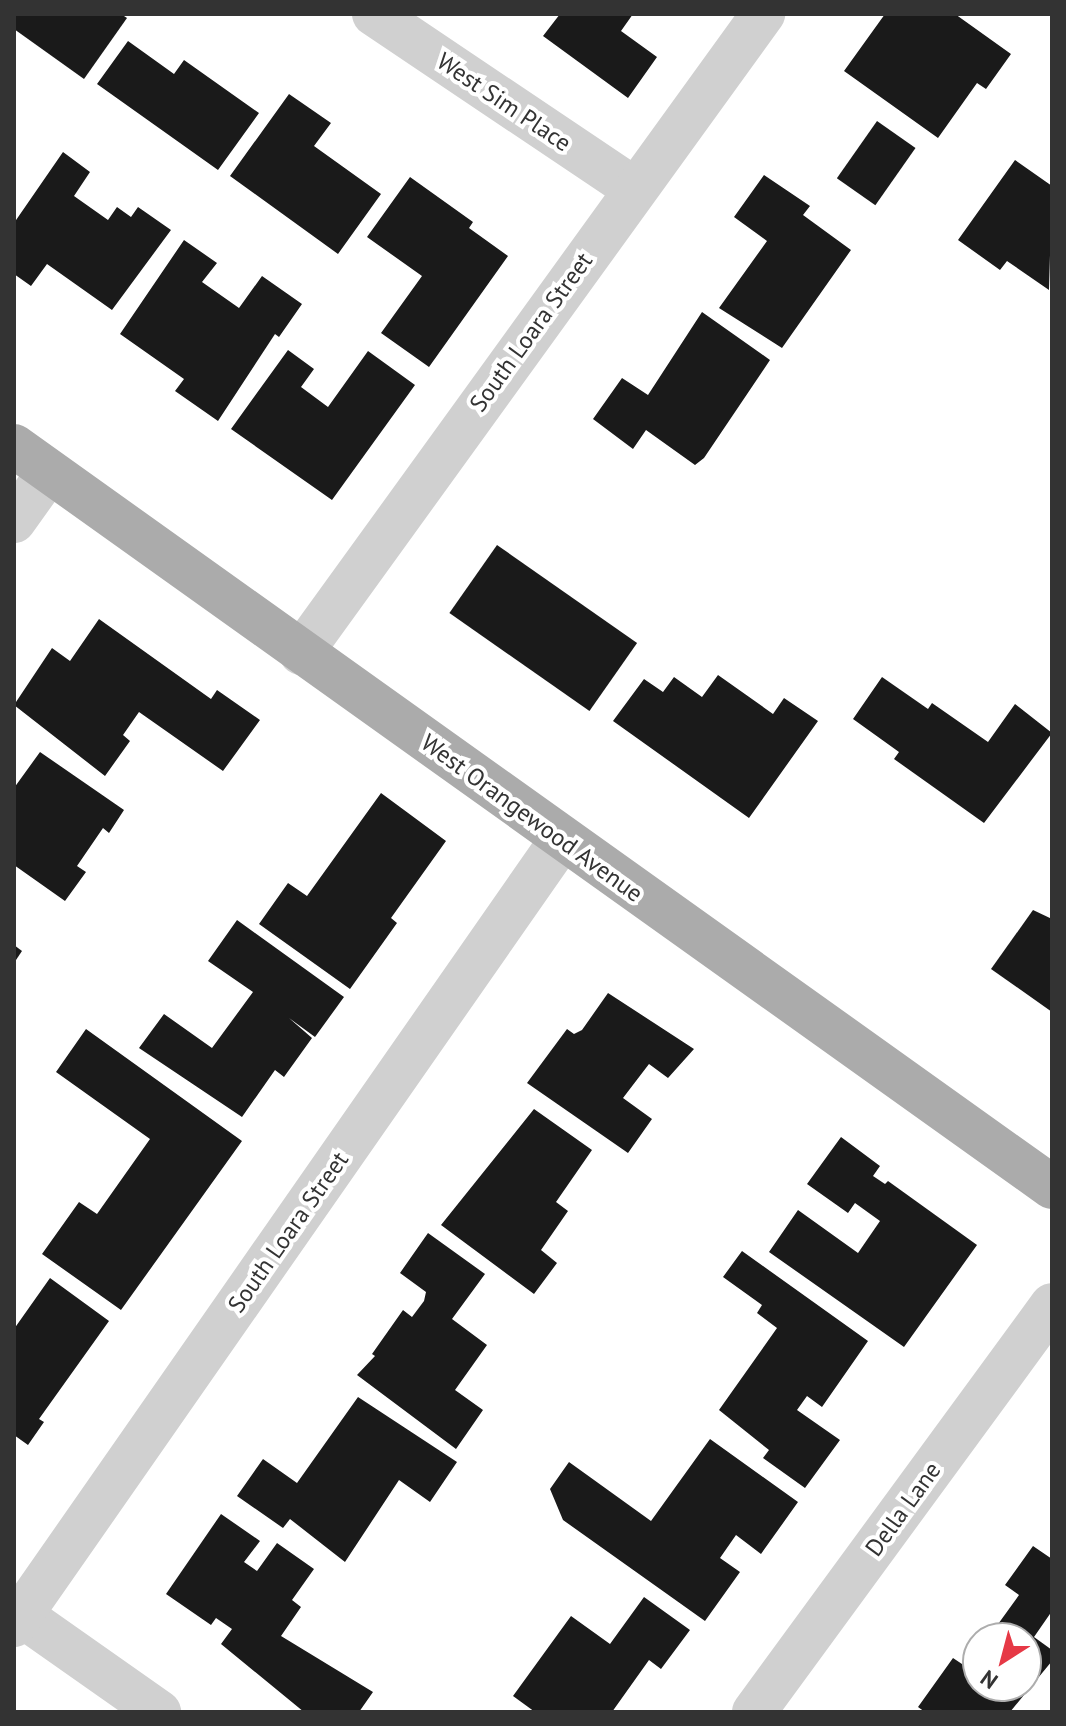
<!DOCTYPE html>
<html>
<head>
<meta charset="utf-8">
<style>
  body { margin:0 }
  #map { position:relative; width:1066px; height:1726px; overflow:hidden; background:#fff; font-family:"PT Sans",sans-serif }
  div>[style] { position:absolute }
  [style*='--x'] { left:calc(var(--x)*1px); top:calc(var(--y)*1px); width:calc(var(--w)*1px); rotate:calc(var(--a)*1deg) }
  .building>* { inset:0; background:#1a1a1a; transform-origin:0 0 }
  .minor>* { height:44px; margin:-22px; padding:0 22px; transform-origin:22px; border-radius:22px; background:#d0d0d0 }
  .major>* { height:44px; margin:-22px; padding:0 22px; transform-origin:22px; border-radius:22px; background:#ababab }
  span { translate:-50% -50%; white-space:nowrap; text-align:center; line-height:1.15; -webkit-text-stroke:8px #fff; paint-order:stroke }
  .street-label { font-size:24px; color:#333 }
  .frame { position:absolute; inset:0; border:16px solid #333; pointer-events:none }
  .north { position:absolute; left:962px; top:1622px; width:80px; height:80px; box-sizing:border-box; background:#fff; border:2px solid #adadad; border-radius:50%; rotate:216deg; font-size:22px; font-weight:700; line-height:32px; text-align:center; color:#333 }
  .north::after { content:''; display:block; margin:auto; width:28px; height:36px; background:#e63946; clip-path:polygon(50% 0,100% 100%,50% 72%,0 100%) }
</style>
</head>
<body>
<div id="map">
  <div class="building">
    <i style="clip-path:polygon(14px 14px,121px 14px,127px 18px,84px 79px,14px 29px)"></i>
    <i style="clip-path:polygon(560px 14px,633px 14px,621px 31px,657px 57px,628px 98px,543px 36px)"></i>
    <i style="clip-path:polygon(885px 14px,955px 14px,1011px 54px,986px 89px,977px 83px,938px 138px,844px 71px)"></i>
    <i style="clip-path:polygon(128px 41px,174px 74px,184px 60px,259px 113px,218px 170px,97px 84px)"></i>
    <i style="clip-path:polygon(289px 94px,331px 123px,314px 146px,381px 194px,338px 254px,230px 176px)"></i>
    <i style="left:877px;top:121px;width:47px;height:70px;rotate:35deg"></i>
    <i style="clip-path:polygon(63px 152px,90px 172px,74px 196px,108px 220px,117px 207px,131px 217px,138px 207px,171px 230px,112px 310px,47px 264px,31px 286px,14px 274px,14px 223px)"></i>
    <i style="clip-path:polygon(1015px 160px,1052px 186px,1049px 290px,1007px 261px,1000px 270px,958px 240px)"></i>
    <i style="clip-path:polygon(764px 175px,810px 206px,803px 215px,851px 250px,782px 348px,719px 308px,767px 241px,734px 217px)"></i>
    <i style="clip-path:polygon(410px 177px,473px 222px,469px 228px,508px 256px,429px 367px,381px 333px,422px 276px,367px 237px)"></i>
    <i style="clip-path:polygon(184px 240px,217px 263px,202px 282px,239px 308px,262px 276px,302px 304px,279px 337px,275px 334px,218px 421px,175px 391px,184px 379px,120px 334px)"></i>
    <i style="clip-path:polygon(702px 312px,770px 360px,704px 458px,695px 465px,646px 430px,633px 449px,593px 419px,622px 378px,648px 395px)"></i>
    <i style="clip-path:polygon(288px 350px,314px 369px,301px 387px,328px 407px,368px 351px,415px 385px,332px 500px,231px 429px)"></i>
    <i style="left:497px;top:545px;width:171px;height:83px;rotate:35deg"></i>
    <i style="clip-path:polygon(99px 619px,211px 699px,217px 690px,260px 720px,223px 771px,139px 712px,123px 735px,130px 741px,105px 776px,14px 705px,52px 648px,70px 661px)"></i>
    <i style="clip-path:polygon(718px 675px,773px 714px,784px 698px,818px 721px,749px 818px,613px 721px,644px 679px,663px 692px,674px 677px,702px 697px)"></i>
    <i style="clip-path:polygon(882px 677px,928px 709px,932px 703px,988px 742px,1015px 704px,1052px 733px,984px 823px,894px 759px,899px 752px,853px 719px)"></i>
    <i style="clip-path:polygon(40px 752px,124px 810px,109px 833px,103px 828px,77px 866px,86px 872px,65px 901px,14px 865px,14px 788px)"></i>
    <i style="clip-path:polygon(381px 793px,446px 841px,391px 918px,397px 923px,350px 989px,259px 924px,288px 883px,307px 896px)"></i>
    <i style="clip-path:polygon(1033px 910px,1052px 919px,1052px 1012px,991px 969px)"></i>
    <i style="clip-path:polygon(237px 920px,344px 997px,315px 1037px,289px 1018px,312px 1038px,284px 1077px,275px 1070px,242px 1117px,139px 1048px,164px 1014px,212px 1048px,253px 992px,208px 961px)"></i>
    <i style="clip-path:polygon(14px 945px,22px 951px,14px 963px)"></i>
    <i style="clip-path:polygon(608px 993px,694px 1049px,668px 1078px,649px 1064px,623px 1098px,652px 1119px,628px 1153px,527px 1083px,567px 1029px,574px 1034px,582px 1030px)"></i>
    <i style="clip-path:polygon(86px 1029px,242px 1141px,121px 1310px,42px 1254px,79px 1202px,97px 1214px,150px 1139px,56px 1072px)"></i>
    <i style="clip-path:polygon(534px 1109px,592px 1150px,556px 1202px,568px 1211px,541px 1250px,557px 1263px,534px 1294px,441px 1225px)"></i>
    <i style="clip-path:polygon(841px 1137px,880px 1166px,873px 1176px,885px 1184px,888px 1181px,977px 1245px,904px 1347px,769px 1252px,798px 1210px,858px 1253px,880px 1221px,855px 1203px,848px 1213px,807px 1184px)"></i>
    <i style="clip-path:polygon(428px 1233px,485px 1274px,452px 1319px,487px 1345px,455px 1390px,483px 1410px,456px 1449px,357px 1375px,375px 1356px,372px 1354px,403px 1310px,412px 1317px,424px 1301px,426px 1292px,400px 1273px)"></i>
    <i style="clip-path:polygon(742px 1251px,868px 1341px,822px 1407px,807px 1396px,797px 1410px,840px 1440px,805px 1488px,763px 1458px,769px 1450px,719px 1410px,777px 1328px,757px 1313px,762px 1305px,723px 1277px)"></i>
    <i style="clip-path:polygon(50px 1278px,109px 1321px,39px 1419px,44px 1422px,28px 1445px,14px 1435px,14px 1329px)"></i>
    <i style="clip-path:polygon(358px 1397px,457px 1462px,430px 1502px,399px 1480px,345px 1562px,290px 1519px,283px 1528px,237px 1496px,263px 1459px,297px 1483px)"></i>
    <i style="clip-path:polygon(710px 1439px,798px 1502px,761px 1554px,736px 1535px,720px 1558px,740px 1572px,705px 1621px,563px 1520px,550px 1489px,569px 1462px,651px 1521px)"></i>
    <i style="clip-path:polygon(221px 1514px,260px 1541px,244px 1562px,257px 1571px,277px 1543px,314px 1569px,292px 1600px,301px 1607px,281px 1636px,373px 1692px,359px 1712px,304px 1712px,221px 1644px,232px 1629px,216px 1618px,211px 1625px,166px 1594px)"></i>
    <i style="clip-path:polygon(1033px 1546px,1052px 1559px,1052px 1611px,1034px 1637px,1052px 1650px,1052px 1661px,1010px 1712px,925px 1712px,918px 1707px,953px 1658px,968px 1668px,978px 1653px,978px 1686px,1026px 1686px,1026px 1638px,988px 1638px,1019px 1595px,1005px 1585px)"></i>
    <i style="clip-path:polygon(644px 1597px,690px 1630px,661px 1669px,649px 1660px,612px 1712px,535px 1712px,513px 1696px,571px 1616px,610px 1644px)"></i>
  </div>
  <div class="minor">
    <i style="--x:374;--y:14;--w:313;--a:33.9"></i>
    <i style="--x:14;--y:521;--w:60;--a:-54.5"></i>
    <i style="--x:301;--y:653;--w:789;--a:-54.13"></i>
    <i style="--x:21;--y:1615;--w:169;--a:35.1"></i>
    <i style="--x:14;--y:1625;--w:958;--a:-55.12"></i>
    <i style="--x:754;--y:1712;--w:504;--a:-53.79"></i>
  </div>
  <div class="major">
    <i style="--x:14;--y:446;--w:1275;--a:35.52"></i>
  </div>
  <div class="street-label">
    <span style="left:504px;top:102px;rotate:34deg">West Sim Place</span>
    <span style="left:531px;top:332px;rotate:-54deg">South Loara Street</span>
    <span style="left:532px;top:818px;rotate:36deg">West Orangewood Avenue</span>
    <span style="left:288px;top:1232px;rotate:-55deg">South Loara Street</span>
    <span style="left:903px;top:1509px;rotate:-54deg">Della Lane</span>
  </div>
  <div class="frame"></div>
  <div class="north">N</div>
</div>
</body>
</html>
